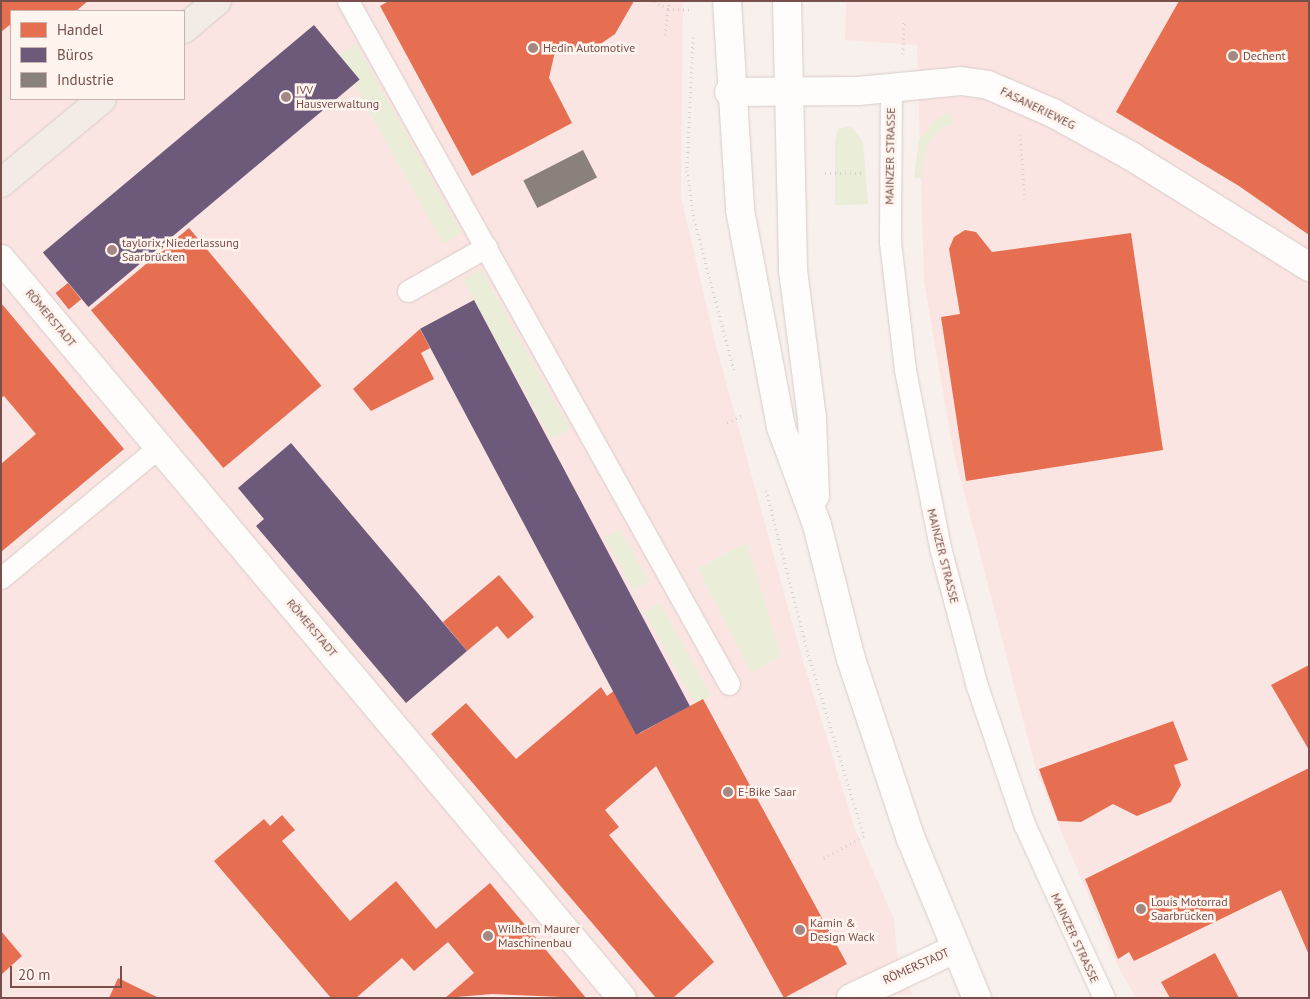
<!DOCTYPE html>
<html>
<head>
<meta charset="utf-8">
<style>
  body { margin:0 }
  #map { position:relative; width:1310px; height:999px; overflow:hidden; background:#f8f0ec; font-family:"PT Sans",sans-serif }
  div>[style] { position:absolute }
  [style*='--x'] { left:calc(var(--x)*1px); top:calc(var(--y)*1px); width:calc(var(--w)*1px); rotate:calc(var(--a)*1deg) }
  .commercial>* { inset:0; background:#fbe5e3 }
  .green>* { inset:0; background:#eaedd7; transform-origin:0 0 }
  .shops>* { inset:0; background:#e76f51; transform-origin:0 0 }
  .offices>* { inset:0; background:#6d597a; transform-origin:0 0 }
  .industry>* { inset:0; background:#8a817c; transform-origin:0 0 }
  .path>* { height:3px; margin-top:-1.5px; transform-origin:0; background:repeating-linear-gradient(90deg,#dacfce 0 1px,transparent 0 5px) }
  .roads { filter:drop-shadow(0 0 1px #d7ccc8) drop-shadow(0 0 1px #d7ccc8) }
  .service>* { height:21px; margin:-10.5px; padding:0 10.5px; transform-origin:10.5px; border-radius:10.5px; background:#fefdfc }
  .minor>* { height:28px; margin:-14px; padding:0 14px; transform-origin:14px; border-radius:14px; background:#fefdfc }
  .secondary>* { height:28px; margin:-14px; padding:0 14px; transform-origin:14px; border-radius:14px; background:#fefdfc }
  .primary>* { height:28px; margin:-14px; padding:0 14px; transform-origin:14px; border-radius:14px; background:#f3ebe6 }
  .dots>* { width:14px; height:14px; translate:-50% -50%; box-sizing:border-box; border:2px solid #fff4ee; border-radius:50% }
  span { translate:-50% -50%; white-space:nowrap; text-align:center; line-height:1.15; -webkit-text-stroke:5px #fff4ee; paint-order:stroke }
  .poi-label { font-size:12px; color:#784f4a }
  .left { translate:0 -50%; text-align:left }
  .street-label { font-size:12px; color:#784f4a }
  .frame { position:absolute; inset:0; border:2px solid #784f4a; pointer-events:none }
  .legend { position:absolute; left:10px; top:10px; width:175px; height:90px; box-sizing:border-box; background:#fff4ee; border:1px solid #c9b2ac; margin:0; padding:6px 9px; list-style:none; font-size:15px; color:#784f4a }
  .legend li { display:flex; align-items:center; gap:10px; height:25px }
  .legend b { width:25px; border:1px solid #c9b2ac }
  .scale { position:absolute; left:10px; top:966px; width:112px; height:22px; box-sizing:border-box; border:2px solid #784f4a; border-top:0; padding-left:6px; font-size:15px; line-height:18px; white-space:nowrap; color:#784f4a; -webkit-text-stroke:4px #fff4ee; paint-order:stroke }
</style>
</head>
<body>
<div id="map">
  <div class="commercial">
    <i style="clip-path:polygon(evenodd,1px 1px,683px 1px,681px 196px,715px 342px,800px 651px,855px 829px,894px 919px,897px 955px,912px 995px,1px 998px,1px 1px,11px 11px,184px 11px,184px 99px,11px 99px,11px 11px)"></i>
    <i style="clip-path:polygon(846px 1px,1309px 1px,1309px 998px,1136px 998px,1116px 963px,1036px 770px,953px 450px,924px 281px,917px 45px,845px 40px)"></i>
  </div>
  <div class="green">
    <i style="clip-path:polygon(356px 44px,462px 233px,443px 244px,354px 84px,360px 79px,339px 55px)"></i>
    <i style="clip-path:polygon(949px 112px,953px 123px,939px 130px,927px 145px,921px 178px,914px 178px,919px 140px,935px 120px)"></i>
    <i style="clip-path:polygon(850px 126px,863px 141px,868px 204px,835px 205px,835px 141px,838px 129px)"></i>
    <i style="left:481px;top:269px;width:183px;height:21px;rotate:61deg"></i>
    <i style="left:620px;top:529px;width:60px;height:18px;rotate:61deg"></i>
    <i style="clip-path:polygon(747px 543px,781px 656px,751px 673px,698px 568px)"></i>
    <i style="left:660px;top:603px;width:106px;height:18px;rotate:61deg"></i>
  </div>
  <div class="shops">
    <i style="clip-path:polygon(1px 1px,88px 1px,76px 11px,11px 11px,11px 24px,1px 32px)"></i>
    <i style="clip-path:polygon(389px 1px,634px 1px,615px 34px,599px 45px,577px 50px,556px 47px,549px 78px,572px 123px,472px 176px,380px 6px)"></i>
    <i style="clip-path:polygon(1179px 1px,1309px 1px,1309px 235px,1239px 186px,1116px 112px)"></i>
    <i style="left:189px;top:228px;width:206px;height:128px;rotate:50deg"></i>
    <i style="clip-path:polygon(965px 230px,976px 232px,992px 252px,1131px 233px,1163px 450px,966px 481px,941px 317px,960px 314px,949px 249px,954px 237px)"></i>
    <i style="left:68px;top:283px;width:21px;height:16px;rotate:51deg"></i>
    <i style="clip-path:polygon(1px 303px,124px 449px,1px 552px,1px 464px,36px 434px,4px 396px,1px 398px)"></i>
    <i style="clip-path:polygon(420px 329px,430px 348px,421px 353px,434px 379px,371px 411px,353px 389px)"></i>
    <i style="clip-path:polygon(499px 575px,534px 617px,508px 639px,497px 626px,467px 651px,443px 622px)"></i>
    <i style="clip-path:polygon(1309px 665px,1309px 750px,1271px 685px)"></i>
    <i style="clip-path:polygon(601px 687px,607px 696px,615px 690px,640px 733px,703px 699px,847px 964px,784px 998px,656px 766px,605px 810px,619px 827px,609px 835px,714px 962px,673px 998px,656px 998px,431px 734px,466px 703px,516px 759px)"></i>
    <i style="clip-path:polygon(1173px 721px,1188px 760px,1174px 765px,1181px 785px,1171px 802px,1137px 816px,1113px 804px,1081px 822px,1058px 821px,1039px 769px)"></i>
    <i style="clip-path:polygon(1309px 768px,1309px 955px,1281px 890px,1134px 961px,1129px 952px,1118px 959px,1085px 879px)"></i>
    <i style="clip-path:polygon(282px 815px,295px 830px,282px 841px,350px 921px,396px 881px,436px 929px,490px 883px,586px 998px,492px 994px,445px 998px,474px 973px,448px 942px,414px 971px,402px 958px,356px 998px,331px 998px,214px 861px,264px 819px,270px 826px)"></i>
    <i style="clip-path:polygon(1px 931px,22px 956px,1px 975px)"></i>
    <i style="clip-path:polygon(1215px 953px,1239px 998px,1170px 998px,1161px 982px)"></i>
    <i style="clip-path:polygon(118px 978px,159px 998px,109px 998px)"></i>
  </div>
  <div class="offices">
    <i style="left:314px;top:25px;width:71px;height:354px;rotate:50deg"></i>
    <i style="left:474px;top:300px;width:460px;height:61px;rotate:62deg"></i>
    <i style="clip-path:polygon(291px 443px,467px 651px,406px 703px,256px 526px,264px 519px,238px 488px)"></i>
  </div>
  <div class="industry">
    <i style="left:583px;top:150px;width:31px;height:67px;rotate:63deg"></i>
  </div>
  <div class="path">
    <i style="--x:654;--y:1;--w:16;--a:30"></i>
    <i style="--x:668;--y:9;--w:25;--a:2"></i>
    <i style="--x:665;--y:35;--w:34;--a:-83"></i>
    <i style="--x:693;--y:37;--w:133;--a:92.6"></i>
    <i style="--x:687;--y:170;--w:49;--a:81.9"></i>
    <i style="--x:694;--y:219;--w:156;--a:75.2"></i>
    <i style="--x:903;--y:54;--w:32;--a:-88"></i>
    <i style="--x:1020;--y:134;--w:65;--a:85.6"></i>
    <i style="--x:825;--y:173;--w:36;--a:0"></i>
    <i style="--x:727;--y:423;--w:19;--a:-28"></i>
    <i style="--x:766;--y:490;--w:165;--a:75.6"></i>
    <i style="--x:807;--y:650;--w:195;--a:73"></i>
    <i style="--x:864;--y:836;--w:48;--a:151.3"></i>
  </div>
  <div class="roads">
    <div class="service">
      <i style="--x:348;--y:1;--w:782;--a:60.85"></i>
      <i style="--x:891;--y:89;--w:153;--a:90.4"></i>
      <i style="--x:890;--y:242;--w:129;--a:83.3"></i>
      <i style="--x:905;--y:370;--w:185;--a:78.8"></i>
      <i style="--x:941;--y:551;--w:140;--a:75.1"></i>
      <i style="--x:977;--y:686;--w:146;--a:71.2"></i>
      <i style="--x:1024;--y:824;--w:192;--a:65.3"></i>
      <i style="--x:408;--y:291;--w:90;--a:-29.4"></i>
      <i style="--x:1;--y:578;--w:205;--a:-39.7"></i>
    </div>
    <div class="minor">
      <i style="--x:729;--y:92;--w:129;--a:-0.4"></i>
      <i style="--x:858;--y:91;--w:103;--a:-5.5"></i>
      <i style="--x:961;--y:81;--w:27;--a:8"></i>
      <i style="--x:988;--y:85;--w:71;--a:23.3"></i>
      <i style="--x:1053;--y:113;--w:89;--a:28.9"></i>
      <i style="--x:1131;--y:156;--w:210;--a:31.9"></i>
      <i style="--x:1;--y:259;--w:965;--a:49.96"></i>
      <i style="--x:851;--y:998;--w:115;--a:-25.2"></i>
    </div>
    <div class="secondary">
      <i style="--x:727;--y:1;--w:209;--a:86.4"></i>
      <i style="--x:740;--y:210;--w:221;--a:79.3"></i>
      <i style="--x:781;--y:427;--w:104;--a:69.8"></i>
      <i style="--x:817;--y:525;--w:138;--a:75.8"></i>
      <i style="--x:851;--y:659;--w:190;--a:71.6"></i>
      <i style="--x:911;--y:839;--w:172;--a:67.5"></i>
      <i style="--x:787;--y:1;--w:269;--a:88.7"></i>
      <i style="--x:793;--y:270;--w:150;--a:82.7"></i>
      <i style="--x:812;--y:419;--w:77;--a:87.8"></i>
    </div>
    <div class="primary">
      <i style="--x:184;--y:29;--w:43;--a:-40.3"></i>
      <i style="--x:1;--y:183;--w:131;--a:-39.7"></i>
    </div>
  </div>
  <div class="dots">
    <i style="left:533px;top:48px;background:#a58783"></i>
    <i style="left:1233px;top:56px;background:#a58783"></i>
    <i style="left:286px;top:97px;background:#a58783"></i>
    <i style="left:112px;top:250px;background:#a58783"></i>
    <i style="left:728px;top:792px;background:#a58783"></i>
    <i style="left:1141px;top:909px;background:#a58783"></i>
    <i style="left:800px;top:930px;background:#a58783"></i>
    <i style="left:488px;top:936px;background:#a58783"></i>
  </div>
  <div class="poi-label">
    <span class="left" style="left:543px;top:48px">Hedin Automotive</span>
    <span class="left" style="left:1243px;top:56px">Dechent</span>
    <span class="left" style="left:296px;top:97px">IVV<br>Hausverwaltung</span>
    <span class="left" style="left:122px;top:250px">taylorix, Niederlassung<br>Saarbrücken</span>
    <span class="left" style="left:738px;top:792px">E-Bike Saar</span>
    <span class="left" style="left:1151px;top:909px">Louis Motorrad<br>Saarbrücken</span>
    <span class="left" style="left:810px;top:930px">Kamin &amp;<br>Design Wack</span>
    <span class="left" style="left:498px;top:936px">Wilhelm Maurer<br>Maschinenbau</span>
  </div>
  <div class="street-label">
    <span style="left:1038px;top:108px;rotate:26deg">FASANERIEWEG</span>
    <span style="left:890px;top:156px;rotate:-89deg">MAINZER STRASSE</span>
    <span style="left:51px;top:318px;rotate:50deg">RÖMERSTADT</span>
    <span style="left:943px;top:556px;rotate:76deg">MAINZER STRASSE</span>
    <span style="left:312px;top:628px;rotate:50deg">RÖMERSTADT</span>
    <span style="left:1075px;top:938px;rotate:65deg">MAINZER STRASSE</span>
    <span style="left:916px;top:966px;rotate:-24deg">RÖMERSTADT</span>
  </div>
  <div class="frame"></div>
  <ul class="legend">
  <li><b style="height:14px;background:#e76f51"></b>Handel</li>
  <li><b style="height:14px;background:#6d597a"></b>Büros</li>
  <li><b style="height:14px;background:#8a817c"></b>Industrie</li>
  </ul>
  <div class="scale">20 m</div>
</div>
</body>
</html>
